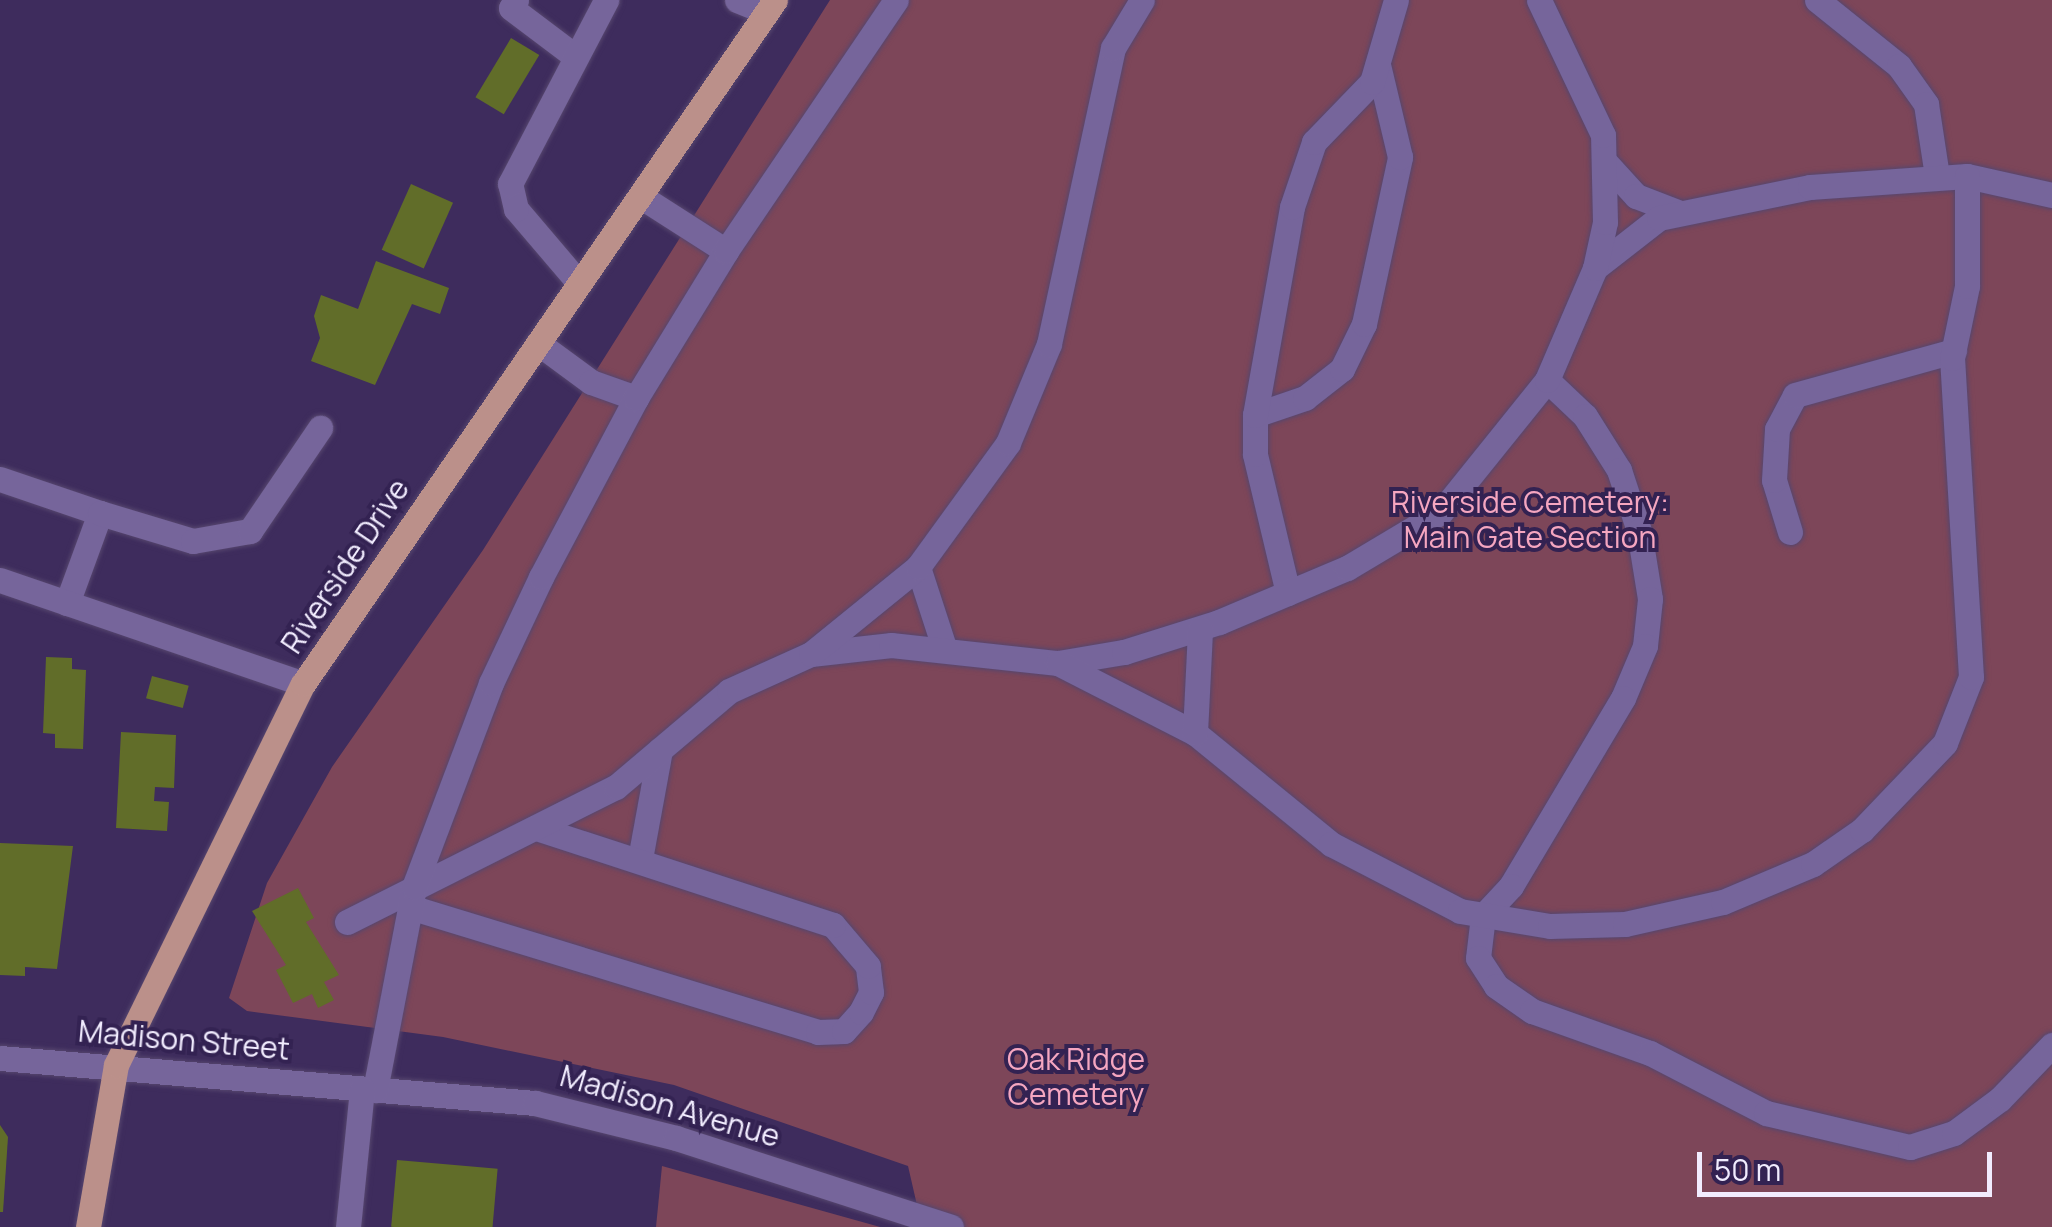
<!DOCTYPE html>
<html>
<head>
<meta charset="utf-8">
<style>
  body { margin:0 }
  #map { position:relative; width:2052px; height:1227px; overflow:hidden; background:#3e2c5d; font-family:Manrope,sans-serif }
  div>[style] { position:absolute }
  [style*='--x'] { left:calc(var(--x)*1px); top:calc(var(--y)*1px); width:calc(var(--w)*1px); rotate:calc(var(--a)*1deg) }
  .green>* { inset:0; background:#7d4659 }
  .building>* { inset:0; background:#616d29; transform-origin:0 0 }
  .roads { filter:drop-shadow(0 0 2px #56466e) drop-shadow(0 0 2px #56466e) }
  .minor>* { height:25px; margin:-12.5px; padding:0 12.5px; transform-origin:12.5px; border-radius:12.5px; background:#76659b }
  .major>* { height:25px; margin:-12.5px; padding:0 12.5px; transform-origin:12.5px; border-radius:12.5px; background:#bb908a }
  span { translate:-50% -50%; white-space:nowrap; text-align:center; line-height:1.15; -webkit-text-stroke:8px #332252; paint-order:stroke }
  .park-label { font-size:30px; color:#f5a6c0 }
  .street-label { font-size:30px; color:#f1ecfe }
  .scale { position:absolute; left:1697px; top:1152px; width:295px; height:45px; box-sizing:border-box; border:5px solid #f1ecfe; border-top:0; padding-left:12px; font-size:30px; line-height:35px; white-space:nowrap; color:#f1ecfe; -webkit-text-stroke:8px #332252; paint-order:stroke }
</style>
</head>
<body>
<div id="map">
  <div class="green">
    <i style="clip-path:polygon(830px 0,2052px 0,2052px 1227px,922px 1227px,908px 1166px,674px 1085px,443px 1037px,247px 1011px,229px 998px,267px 883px,332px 767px,483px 550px)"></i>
    <i style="clip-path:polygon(662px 1166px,873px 1225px,880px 1227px,656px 1227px)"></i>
  </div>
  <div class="building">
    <i style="left:511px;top:38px;width:33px;height:69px;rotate:31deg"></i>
    <i style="left:411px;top:184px;width:46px;height:72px;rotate:24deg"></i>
    <i style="clip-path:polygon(376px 261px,449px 288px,440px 314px,412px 304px,375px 385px,311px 361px,320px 338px,314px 316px,321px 295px,358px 309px)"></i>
    <i style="clip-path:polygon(46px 657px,72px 658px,72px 669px,86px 670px,83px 749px,55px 748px,55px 734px,43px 733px)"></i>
    <i style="left:152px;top:676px;width:38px;height:23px;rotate:15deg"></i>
    <i style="clip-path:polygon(121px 732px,176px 735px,174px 788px,155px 787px,154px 801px,169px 802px,167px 831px,116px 828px)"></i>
    <i style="clip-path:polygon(0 843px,73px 846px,57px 969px,25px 967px,25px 976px,0 975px)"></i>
    <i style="clip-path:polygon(298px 888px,314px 918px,306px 922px,339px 975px,324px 982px,334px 1000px,318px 1008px,312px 994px,293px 1003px,276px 970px,286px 965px,252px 911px)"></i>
    <i style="clip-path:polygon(0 1125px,8px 1137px,3px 1212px,0 1212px)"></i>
    <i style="left:397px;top:1160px;width:101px;height:67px;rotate:5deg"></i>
  </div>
  <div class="roads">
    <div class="minor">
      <i style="--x:516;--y:0;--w:9;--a:122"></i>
      <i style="--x:511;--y:8;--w:81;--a:37"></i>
      <i style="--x:737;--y:0;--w:31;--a:22"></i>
      <i style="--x:1817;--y:0;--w:105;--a:38.8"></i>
      <i style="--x:1899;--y:66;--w:47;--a:54.6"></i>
      <i style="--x:1926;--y:104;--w:73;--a:81.3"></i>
      <i style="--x:1605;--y:162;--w:46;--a:47.6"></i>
      <i style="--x:1636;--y:196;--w:45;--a:20.9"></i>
      <i style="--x:640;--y:196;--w:102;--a:32.6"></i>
      <i style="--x:1595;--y:268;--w:81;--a:-38"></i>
      <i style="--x:1659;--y:218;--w:154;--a:-11.6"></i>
      <i style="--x:1810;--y:187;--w:157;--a:-4"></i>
      <i style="--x:1967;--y:176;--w:87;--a:12.6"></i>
      <i style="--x:579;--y:283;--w:97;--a:-130.4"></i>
      <i style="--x:516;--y:209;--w:26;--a:-103"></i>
      <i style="--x:510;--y:184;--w:208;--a:-62.4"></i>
      <i style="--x:538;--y:343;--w:66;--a:36.3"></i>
      <i style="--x:591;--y:382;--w:48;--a:19.6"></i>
      <i style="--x:1547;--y:380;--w:52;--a:43.5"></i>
      <i style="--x:1585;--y:416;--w:64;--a:57.8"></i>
      <i style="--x:1619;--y:470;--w:64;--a:71.8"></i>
      <i style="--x:1639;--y:531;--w:69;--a:80.8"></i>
      <i style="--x:1650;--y:599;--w:47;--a:96.1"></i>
      <i style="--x:1645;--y:646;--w:56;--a:112.9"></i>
      <i style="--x:1623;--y:698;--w:219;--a:120.8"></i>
      <i style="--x:1511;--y:886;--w:41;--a:133"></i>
      <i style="--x:1483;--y:916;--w:42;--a:96.8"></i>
      <i style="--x:1478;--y:958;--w:33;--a:57"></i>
      <i style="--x:1496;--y:986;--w:44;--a:34.8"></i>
      <i style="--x:1532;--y:1011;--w:125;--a:19.6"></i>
      <i style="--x:1650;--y:1053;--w:131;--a:27.3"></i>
      <i style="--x:1766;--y:1113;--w:148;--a:13.3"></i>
      <i style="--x:1910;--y:1147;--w:46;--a:-17.7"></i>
      <i style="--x:1954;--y:1133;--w:57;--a:-36.5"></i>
      <i style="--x:2000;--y:1099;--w:75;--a:-46.1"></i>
      <i style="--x:1255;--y:415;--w:53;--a:-18.8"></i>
      <i style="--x:1305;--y:398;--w:47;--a:-38.1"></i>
      <i style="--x:1342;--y:369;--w:50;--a:-63.9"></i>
      <i style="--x:1364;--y:324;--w:171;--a:-77.8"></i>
      <i style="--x:1400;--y:157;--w:95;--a:-103.4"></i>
      <i style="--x:0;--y:479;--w:106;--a:18.8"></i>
      <i style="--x:100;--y:513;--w:96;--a:110.1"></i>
      <i style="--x:100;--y:513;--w:97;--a:16.8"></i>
      <i style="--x:193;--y:541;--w:58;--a:-10"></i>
      <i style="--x:250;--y:531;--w:125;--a:-55.8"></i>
      <i style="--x:1790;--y:532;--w:54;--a:-107.1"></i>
      <i style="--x:1774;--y:480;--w:51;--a:-86.6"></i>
      <i style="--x:1777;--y:429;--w:38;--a:-62"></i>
      <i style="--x:1795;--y:395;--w:165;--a:-15.5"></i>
      <i style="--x:918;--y:567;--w:84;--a:72"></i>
      <i style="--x:0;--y:580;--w:320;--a:18.9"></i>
      <i style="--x:1288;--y:593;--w:143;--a:-103.4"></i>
      <i style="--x:1255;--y:454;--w:39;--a:-90"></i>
      <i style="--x:1255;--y:415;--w:211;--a:-79.9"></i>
      <i style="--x:1292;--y:207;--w:69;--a:-71.3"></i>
      <i style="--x:1314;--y:142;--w:83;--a:-46"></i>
      <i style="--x:1372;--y:82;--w:85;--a:-73.7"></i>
      <i style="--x:811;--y:654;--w:81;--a:-6.4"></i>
      <i style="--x:891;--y:645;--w:168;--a:6.2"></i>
      <i style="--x:1058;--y:663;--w:67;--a:-9.5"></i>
      <i style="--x:1124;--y:652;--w:100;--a:-17.5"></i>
      <i style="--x:1219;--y:622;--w:139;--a:-22.9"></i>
      <i style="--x:1347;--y:568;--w:109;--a:-30.8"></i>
      <i style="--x:1441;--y:512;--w:169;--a:-51.2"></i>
      <i style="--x:1547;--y:380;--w:122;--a:-66.8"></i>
      <i style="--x:1595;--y:268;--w:47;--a:-77.7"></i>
      <i style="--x:1605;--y:222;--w:87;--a:-91.3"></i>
      <i style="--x:1603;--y:135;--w:149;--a:-115.4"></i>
      <i style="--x:1058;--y:663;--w:154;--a:27.1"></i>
      <i style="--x:1195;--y:733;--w:176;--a:39.2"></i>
      <i style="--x:1331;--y:844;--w:145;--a:27.4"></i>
      <i style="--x:1460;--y:911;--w:91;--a:9.5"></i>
      <i style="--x:1550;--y:926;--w:75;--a:-1.5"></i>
      <i style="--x:1625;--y:924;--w:100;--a:-12.7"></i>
      <i style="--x:1723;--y:902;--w:98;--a:-22.9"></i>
      <i style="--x:1813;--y:864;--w:60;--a:-34.8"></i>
      <i style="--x:1862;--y:830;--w:120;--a:-46.3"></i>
      <i style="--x:1945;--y:743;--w:71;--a:-68.5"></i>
      <i style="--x:1971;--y:677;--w:320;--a:-93.4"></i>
      <i style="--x:1952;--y:358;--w:74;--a:-78.2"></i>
      <i style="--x:1967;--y:286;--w:110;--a:-90"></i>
      <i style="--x:1195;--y:733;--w:104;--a:-87.2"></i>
      <i style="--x:640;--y:859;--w:111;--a:-79.6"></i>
      <i style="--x:410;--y:907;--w:427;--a:17"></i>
      <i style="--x:818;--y:1032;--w:26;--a:-2"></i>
      <i style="--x:844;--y:1031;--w:25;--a:-48"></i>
      <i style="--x:861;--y:1012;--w:22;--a:-63"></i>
      <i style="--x:871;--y:992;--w:26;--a:-97"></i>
      <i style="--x:868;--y:966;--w:54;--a:-130.5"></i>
      <i style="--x:833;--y:925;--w:311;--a:-161.9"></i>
      <i style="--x:347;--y:922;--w:301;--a:-26.7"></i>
      <i style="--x:616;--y:787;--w:148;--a:-40.3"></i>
      <i style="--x:729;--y:691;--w:90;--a:-24.3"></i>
      <i style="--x:811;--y:654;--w:138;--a:-39.1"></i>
      <i style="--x:918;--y:567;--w:153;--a:-54"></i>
      <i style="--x:1008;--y:443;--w:107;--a:-67.5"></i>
      <i style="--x:1049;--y:344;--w:303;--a:-77.8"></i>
      <i style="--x:1113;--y:48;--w:56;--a:-58.9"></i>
      <i style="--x:0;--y:1058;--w:537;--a:4.81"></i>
      <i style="--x:535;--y:1103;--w:145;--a:13.9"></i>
      <i style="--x:676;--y:1138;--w:289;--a:17.9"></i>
      <i style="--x:375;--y:1090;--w:207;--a:-79.1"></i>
      <i style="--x:414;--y:887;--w:218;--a:-69.3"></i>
      <i style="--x:491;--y:683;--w:117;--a:-64.7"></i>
      <i style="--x:541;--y:577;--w:203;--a:-62"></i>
      <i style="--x:636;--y:398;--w:172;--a:-58.5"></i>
      <i style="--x:726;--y:251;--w:303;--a:-55.9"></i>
      <i style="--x:348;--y:1227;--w:139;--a:-84.2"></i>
    </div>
    <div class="major">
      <i style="--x:88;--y:1227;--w:164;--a:-80.2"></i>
      <i style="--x:116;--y:1065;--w:424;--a:-63.9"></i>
      <i style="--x:303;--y:684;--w:831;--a:-55.39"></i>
    </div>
  </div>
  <div class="park-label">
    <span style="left:1530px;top:519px">Riverside Cemetery:<br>Main Gate Section</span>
    <span style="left:1076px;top:1076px">Oak Ridge<br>Cemetery</span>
  </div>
  <div class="street-label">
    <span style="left:345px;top:566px;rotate:-56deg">Riverside Drive</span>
    <span style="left:184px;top:1040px;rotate:5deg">Madison Street</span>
    <span style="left:670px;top:1106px;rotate:16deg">Madison Avenue</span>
  </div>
  <div class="scale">50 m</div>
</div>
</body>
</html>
